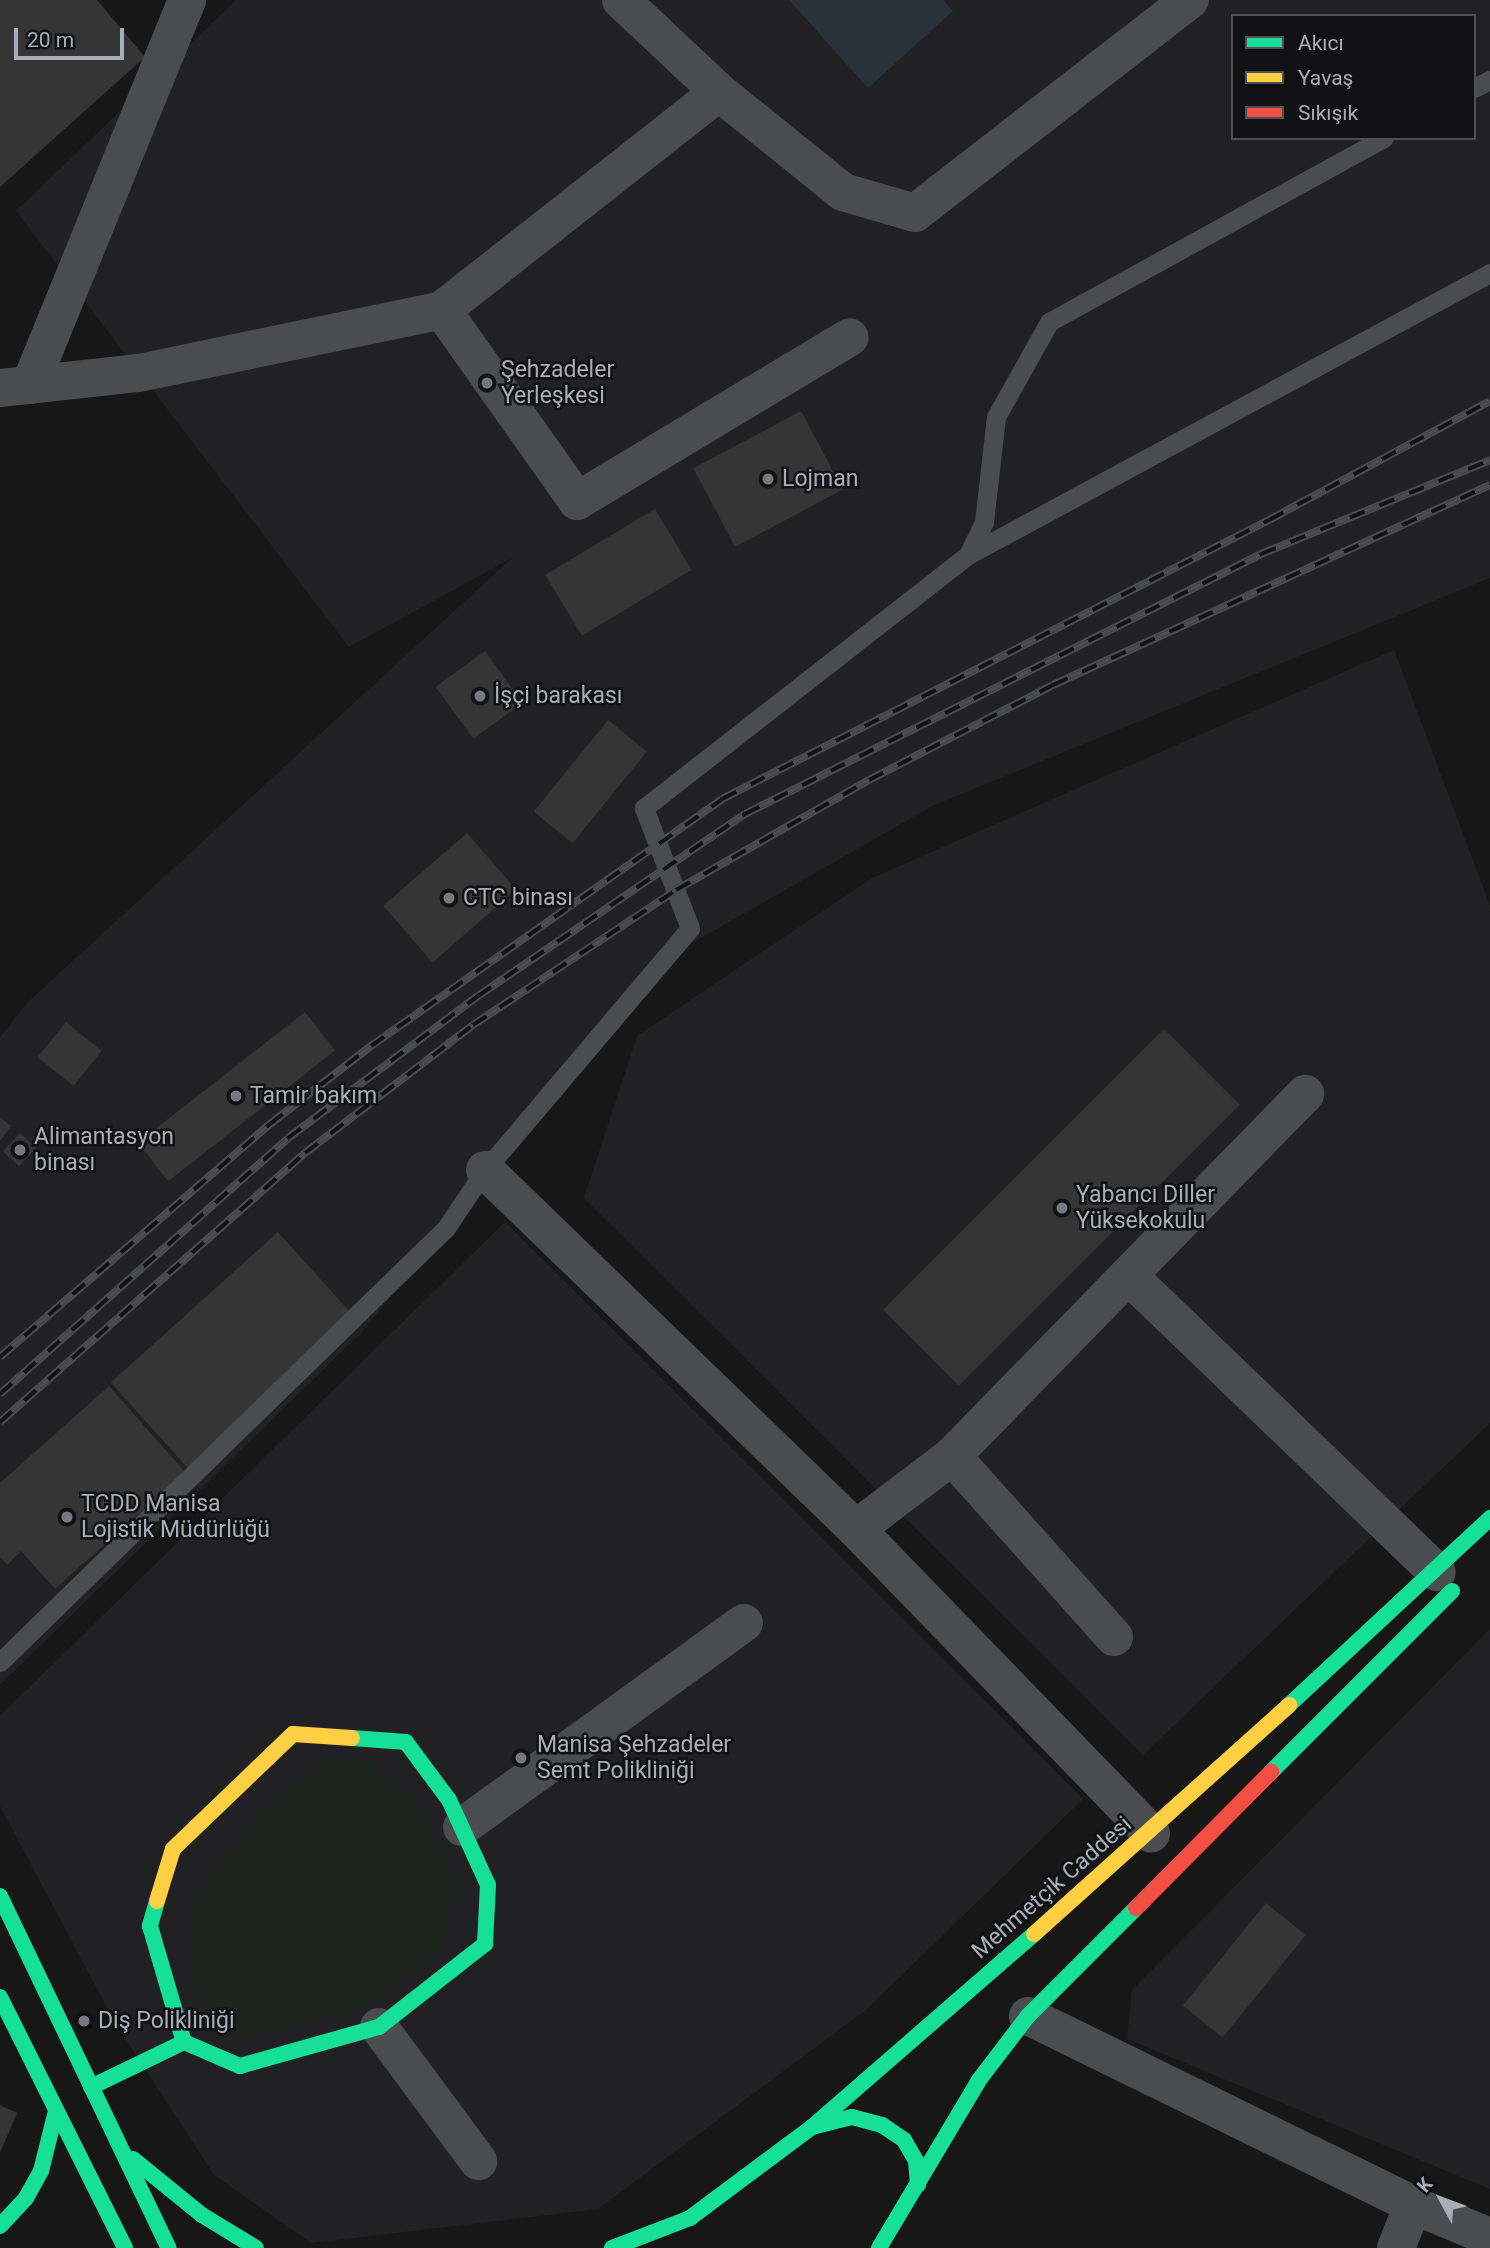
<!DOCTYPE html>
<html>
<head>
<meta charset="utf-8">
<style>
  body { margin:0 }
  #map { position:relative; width:1490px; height:2248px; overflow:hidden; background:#171717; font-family:Roboto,sans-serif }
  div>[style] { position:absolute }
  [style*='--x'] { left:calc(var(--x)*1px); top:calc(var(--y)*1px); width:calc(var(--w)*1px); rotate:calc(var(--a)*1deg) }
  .built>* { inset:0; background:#212123 }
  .green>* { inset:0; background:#1d241e }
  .water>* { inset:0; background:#2a3239 }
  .building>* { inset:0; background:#353536; transform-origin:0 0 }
  .lane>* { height:19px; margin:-9.5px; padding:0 9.5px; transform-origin:9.5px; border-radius:9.5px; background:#4b4c50 }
  .street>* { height:38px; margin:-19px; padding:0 19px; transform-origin:19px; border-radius:19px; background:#4b4c50 }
  .fast>* { height:16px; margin:-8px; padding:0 8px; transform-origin:8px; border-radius:8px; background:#16e098 }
  .slow>* { height:16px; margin:-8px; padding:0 8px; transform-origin:8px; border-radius:8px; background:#ffcf43 }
  .jam>* { height:16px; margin:-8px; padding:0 8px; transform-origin:8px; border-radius:8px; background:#f24e42 }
  .rail>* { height:8px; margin-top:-4px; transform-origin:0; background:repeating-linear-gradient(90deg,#111113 0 16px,#4b4c4f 0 32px); box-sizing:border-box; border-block:2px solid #4b4c4f }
  .dots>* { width:19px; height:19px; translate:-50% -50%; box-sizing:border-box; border:4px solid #111113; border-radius:50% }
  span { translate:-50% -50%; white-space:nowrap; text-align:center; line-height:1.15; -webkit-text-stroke:5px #111113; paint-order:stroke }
  .poi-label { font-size:23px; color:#a8adb8 }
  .left { translate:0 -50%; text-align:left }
  .street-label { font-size:23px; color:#a8adb8 }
  .legend { position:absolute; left:1231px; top:14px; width:245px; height:126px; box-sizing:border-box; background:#111113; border:2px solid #4d4f55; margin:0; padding:9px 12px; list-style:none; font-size:21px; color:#a8adb8 }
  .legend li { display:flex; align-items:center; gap:14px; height:35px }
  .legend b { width:35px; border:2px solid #4d4f55 }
  .north { position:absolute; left:1406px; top:2164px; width:70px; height:70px; -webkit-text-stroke:5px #111113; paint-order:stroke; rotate:311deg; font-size:19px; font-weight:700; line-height:28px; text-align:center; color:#a8adb8 }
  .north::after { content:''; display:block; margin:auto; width:24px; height:32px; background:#a8adb8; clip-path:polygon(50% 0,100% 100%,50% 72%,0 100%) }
  .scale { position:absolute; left:14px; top:28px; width:110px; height:32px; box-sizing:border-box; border:4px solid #a8adb8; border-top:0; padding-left:9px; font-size:21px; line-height:24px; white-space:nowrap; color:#a8adb8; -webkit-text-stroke:5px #111113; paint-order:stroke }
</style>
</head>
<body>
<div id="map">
  <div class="built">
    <i style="clip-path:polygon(evenodd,236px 0,1490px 0,1490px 578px,932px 806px,673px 954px,574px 1069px,363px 1331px,0 1685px,0 1037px,28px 1002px,512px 558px,349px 647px,16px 211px,236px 0,1233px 16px,1474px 16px,1474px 138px,1233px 138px,1233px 16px)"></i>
    <i style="clip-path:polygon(1394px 650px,1490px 906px,1490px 1423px,1143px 1755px,584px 1198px,637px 1036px,872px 878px)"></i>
    <i style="clip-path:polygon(505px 1222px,1083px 1799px,867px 2009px,598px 2209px,311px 2243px,214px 2175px,114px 2021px,0 1806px,0 1716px)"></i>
    <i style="clip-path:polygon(1490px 1629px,1490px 2189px,1127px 2039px,1132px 1990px)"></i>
  </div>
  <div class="green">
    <i style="clip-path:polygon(369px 1761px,411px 1798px,453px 1879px,444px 1946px,361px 2008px,236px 2040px,207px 2010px,189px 1970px,192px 1904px,262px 1812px,322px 1764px)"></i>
  </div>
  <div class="water">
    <i style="clip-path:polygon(789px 0,943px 0,953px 11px,868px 88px)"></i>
  </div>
  <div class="building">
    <i style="clip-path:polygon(0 0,97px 0,145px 57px,0 187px)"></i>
    <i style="left:801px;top:411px;width:89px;height:122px;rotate:62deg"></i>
    <i style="left:655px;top:509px;width:71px;height:128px;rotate:59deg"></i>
    <i style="left:485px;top:651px;width:64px;height:61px;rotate:54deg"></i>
    <i style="left:608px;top:720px;width:50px;height:118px;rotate:39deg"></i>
    <i style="left:467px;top:833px;width:75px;height:111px;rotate:49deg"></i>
    <i style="left:305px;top:1012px;width:49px;height:212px;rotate:52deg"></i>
    <i style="left:66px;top:1022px;width:46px;height:45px;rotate:39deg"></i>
    <i style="left:1164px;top:1029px;width:107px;height:397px;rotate:45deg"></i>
    <i style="clip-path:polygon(0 1117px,11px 1126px,0 1141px)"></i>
    <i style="left:20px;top:1133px;width:22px;height:25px;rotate:43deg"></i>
    <i style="left:278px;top:1232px;width:115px;height:225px;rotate:48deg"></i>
    <i style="clip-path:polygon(109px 1386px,185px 1472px,55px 1589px,21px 1551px,7px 1565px,0 1557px,0 1483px)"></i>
    <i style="left:1266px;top:1903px;width:51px;height:132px;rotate:39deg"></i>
    <i style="clip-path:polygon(0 2105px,17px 2113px,0 2153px)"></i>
  </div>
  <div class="lane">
    <i style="--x:1474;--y:88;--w:18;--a:-27"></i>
    <i style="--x:968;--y:555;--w:37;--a:-64"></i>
    <i style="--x:984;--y:522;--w:106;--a:-83.5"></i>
    <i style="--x:996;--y:417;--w:109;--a:-60.8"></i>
    <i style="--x:1049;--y:322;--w:382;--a:-28.8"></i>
    <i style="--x:0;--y:1662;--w:622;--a:-44.22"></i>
    <i style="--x:446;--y:1228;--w:70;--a:-56.1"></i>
    <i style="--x:485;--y:1170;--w:317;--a:-49.7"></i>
    <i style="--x:690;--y:928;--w:129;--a:-111"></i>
    <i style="--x:644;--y:808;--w:411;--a:-38"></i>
    <i style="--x:968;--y:555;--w:593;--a:-28.38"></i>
  </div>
  <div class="street">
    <i style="--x:621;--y:0;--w:134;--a:43.2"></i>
    <i style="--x:719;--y:92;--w:159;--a:38.9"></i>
    <i style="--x:843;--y:192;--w:75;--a:16.3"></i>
    <i style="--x:915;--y:213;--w:348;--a:-37.8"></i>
    <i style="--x:442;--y:310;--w:234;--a:54.7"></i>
    <i style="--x:577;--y:501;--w:318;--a:-31"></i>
    <i style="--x:30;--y:385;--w:416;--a:-67.8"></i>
    <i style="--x:0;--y:388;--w:140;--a:-6.2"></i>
    <i style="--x:139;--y:373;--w:309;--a:-11.7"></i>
    <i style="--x:442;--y:310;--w:352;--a:-38.2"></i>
    <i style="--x:485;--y:1170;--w:516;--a:44.06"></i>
    <i style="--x:856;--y:1529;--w:424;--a:45.9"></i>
    <i style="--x:1129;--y:1276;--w:427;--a:43.9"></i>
    <i style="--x:952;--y:1456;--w:243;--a:48.2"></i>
    <i style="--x:856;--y:1529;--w:121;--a:-37.2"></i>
    <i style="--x:952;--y:1456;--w:506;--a:-45.72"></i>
    <i style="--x:462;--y:1827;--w:348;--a:-35.9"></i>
    <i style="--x:1028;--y:2016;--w:429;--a:26.1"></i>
    <i style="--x:1413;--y:2205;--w:83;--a:22.6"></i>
    <i style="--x:379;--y:2027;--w:167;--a:53.5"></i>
    <i style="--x:1396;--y:2248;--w:46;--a:-68.4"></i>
  </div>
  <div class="fast">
    <i style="--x:1289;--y:1705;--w:275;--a:-42.9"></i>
    <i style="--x:1271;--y:1772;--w:256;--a:-45"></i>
    <i style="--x:0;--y:1896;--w:390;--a:64.4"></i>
    <i style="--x:157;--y:1901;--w:26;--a:106"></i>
    <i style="--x:150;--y:1926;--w:121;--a:73.7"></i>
    <i style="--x:0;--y:1997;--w:280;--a:63.5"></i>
    <i style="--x:91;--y:2087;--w:103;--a:-25.8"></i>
    <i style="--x:184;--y:2042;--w:61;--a:23.2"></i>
    <i style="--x:240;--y:2066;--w:144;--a:-15.7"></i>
    <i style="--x:379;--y:2027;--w:135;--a:-38.1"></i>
    <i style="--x:485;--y:1944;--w:59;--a:-87.1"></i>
    <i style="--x:488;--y:1885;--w:94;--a:-114.6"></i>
    <i style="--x:449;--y:1800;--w:72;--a:-126.6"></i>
    <i style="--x:406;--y:1742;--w:54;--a:-175.8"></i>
    <i style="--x:812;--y:2127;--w:41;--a:-14"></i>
    <i style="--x:852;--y:2117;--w:31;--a:15"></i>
    <i style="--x:882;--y:2125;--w:27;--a:34"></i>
    <i style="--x:904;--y:2140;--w:24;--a:60"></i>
    <i style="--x:916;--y:2161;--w:24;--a:85"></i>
    <i style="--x:133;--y:2159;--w:89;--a:39.1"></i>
    <i style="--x:202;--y:2215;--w:63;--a:31.4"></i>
    <i style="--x:0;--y:2226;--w:38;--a:-47"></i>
    <i style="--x:26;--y:2198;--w:31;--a:-61"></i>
    <i style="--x:41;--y:2171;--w:62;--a:-76"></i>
    <i style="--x:612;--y:2248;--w:84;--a:-21"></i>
    <i style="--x:690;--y:2218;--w:152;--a:-36.7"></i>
    <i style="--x:812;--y:2127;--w:294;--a:-41"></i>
    <i style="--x:879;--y:2248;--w:196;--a:-59.2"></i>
    <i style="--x:979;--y:2080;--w:81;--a:-52.6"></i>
    <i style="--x:1028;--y:2016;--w:153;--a:-45"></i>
  </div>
  <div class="slow">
    <i style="--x:157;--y:1901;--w:54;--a:-72.9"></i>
    <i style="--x:173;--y:1849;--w:166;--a:-43.8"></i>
    <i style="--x:293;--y:1734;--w:59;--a:3.9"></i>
    <i style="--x:1034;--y:1934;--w:343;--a:-41.9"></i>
  </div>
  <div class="jam">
    <i style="--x:1136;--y:1908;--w:192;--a:-45.2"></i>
  </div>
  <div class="rail">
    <i style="--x:0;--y:1357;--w:357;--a:-40.8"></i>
    <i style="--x:270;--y:1124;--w:128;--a:-37.7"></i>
    <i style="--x:371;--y:1046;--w:429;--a:-35.1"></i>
    <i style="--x:722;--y:799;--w:614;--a:-27.02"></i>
    <i style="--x:1269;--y:520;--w:251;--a:-28.3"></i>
    <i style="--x:0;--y:1394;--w:385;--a:-41.6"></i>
    <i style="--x:288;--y:1138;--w:237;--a:-36.8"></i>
    <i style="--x:478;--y:996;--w:323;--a:-34.3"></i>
    <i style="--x:745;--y:814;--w:578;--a:-26.74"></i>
    <i style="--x:1261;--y:554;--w:248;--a:-22.3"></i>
    <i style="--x:0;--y:1422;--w:407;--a:-41.4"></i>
    <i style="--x:305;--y:1153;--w:211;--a:-37.3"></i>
    <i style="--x:473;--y:1025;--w:244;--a:-33.6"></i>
    <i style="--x:676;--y:890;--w:222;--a:-29.7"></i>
    <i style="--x:869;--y:780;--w:207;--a:-27.3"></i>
    <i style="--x:1053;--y:685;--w:481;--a:-24.6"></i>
  </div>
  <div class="dots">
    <i style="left:487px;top:383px;background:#757880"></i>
    <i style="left:768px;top:479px;background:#757880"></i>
    <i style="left:480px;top:696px;background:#757880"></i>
    <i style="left:449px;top:898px;background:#757880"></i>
    <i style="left:236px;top:1096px;background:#757880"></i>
    <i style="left:20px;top:1150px;background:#757880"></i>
    <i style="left:1062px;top:1208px;background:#757880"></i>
    <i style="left:67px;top:1517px;background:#757880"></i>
    <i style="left:521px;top:1758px;background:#757880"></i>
    <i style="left:84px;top:2021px;background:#757880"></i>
  </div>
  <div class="poi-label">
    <span class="left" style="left:501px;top:383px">Şehzadeler<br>Yerleşkesi</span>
    <span class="left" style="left:782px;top:479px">Lojman</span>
    <span class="left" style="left:494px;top:696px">İşçi barakası</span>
    <span class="left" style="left:463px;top:898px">CTC binası</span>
    <span class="left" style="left:250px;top:1096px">Tamir bakım</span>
    <span class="left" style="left:34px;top:1150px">Alimantasyon<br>binası</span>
    <span class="left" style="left:1076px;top:1208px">Yabancı Diller<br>Yüksekokulu</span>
    <span class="left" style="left:81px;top:1517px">TCDD Manisa<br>Lojistik Müdürlüğü</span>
    <span class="left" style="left:537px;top:1758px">Manisa Şehzadeler<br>Semt Polikliniği</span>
    <span class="left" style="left:98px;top:2021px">Diş Polikliniği</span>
  </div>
  <div class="street-label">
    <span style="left:1052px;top:1888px;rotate:-41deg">Mehmetçik Caddesi</span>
  </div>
  <ul class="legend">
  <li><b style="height:9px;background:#16e098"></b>Akıcı</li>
  <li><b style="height:9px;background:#ffcf43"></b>Yavaş</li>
  <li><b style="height:9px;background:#f24e42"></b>Sıkışık</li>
  </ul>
  <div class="north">K</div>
  <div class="scale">20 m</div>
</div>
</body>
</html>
